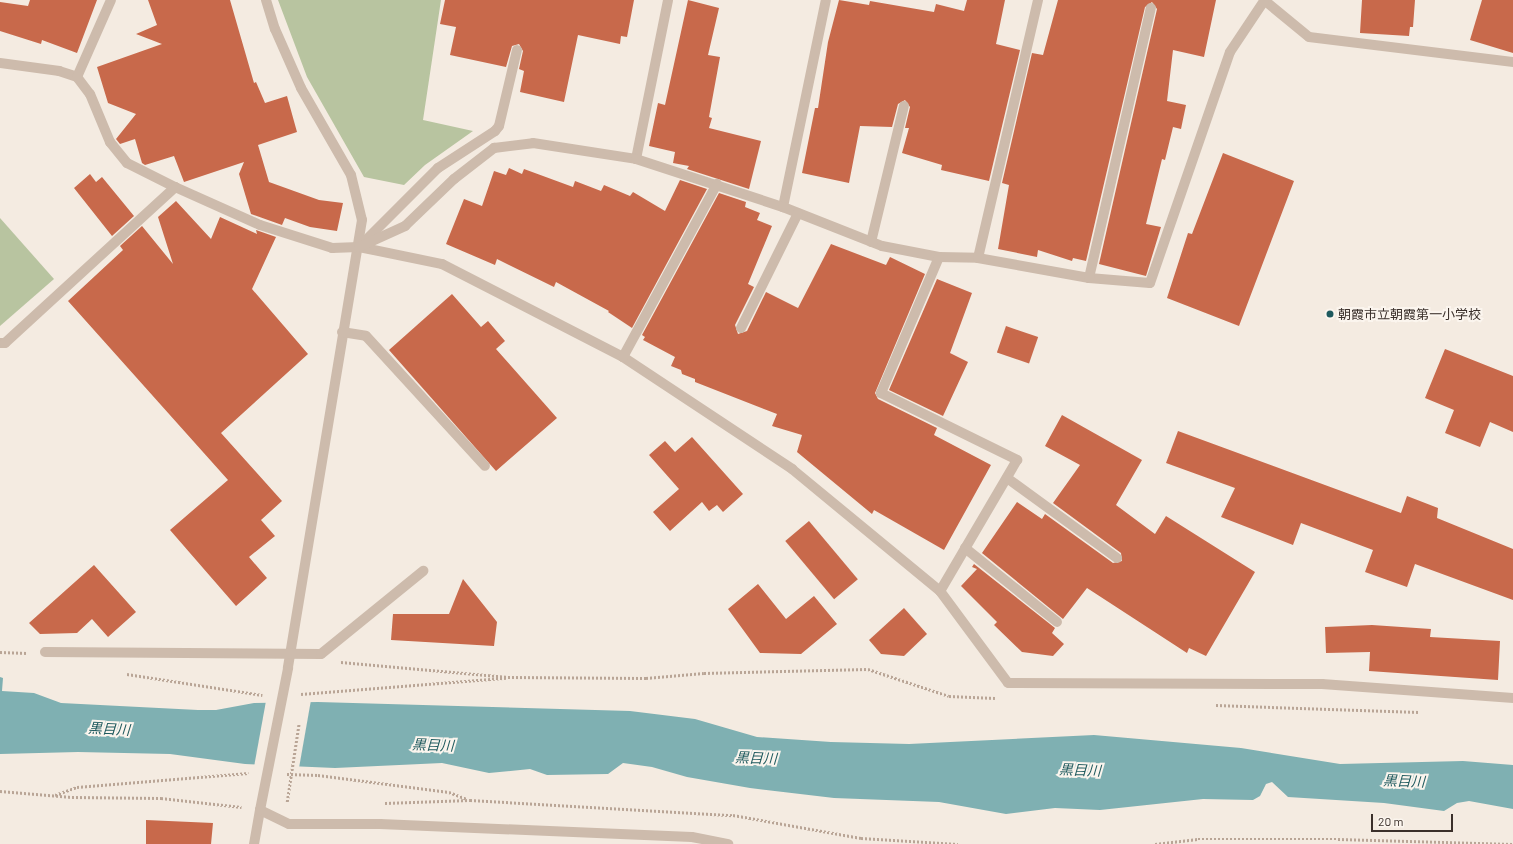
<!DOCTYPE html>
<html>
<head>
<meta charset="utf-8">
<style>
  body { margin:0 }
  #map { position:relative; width:1513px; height:844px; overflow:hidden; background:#f4ebe1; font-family:Barlow,"Noto Sans JP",sans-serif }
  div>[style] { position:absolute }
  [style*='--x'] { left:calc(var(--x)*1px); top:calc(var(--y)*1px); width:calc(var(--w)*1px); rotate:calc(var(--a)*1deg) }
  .green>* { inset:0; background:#b8c4a0 }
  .water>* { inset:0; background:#7fb0b2 }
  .pier>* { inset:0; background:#f4ebe1 }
  .building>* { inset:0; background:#c8694b; transform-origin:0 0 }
  .path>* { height:2.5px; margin-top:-1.25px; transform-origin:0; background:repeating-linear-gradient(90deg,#b9a596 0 2px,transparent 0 4px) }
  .minor>* { height:10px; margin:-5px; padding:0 5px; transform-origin:5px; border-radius:5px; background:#cdbbac }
  .path-bridge>* { height:2.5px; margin-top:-1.25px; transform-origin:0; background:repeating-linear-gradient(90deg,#b9a596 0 2px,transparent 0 4px) }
  .minor-bridge>* { height:10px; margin:-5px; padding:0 5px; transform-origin:5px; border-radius:5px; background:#cdbbac }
  .dots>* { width:11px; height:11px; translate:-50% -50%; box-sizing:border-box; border:2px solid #fbf5ee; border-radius:50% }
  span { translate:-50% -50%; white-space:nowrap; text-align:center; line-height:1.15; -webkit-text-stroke:4px #fbf5ee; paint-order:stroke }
  .poi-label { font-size:13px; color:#3b302b }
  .left { translate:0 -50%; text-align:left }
  .water-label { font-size:14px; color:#1f5a5e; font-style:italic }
  .scale { position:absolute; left:1371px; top:814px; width:82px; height:18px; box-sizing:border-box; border:2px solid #3b302b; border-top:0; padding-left:5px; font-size:12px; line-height:14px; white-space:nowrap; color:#3b302b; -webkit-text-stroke:3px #fbf5ee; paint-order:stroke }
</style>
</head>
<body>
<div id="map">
  <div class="green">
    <i style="clip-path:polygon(278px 0,441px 0,423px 120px,473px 131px,425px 165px,404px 185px,364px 177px,307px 77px)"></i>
    <i style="clip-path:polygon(0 218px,54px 279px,0 326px)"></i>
  </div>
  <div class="water">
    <i style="clip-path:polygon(0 677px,3px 678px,2px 691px,34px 693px,61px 703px,198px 710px,216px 710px,254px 703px,318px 702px,630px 711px,695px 719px,757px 737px,831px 742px,909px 744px,1094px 735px,1241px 748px,1340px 764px,1463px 761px,1513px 765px,1513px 809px,1469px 801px,1457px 803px,1444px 811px,1384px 803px,1288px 797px,1272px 782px,1266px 784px,1260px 796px,1253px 800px,1203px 799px,1100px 810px,1055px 808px,1006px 814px,939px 802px,834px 798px,750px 788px,687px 777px,652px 767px,623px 763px,608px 774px,547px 775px,530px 769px,489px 773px,442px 763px,335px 768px,245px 764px,170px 754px,78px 752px,0 754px)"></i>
  </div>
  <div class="pier">
    <i style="clip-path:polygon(311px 700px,299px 768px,254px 767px,266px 701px)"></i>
  </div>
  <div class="building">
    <i style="clip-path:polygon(30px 0,97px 0,77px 53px,42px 40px,41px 44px,0 31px,0 2px,28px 6px)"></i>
    <i style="clip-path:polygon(148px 0,230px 0,254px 83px,256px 82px,265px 103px,287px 96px,297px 132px,258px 145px,269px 182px,319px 200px,343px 203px,337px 231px,310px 227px,285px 218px,282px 225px,251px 214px,239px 174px,244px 162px,184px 182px,174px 156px,145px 165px,142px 163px,135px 139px,120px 144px,116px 139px,136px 114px,108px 103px,97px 67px,162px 44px,136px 34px,157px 25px)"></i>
    <i style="clip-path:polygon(445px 0,634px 0,627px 37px,621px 36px,620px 44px,578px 35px,564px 102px,520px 92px,524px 71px,519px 69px,523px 51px,519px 44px,512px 46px,506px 67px,450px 55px,456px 27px,440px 24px)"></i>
    <i style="clip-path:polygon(688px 0,719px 8px,708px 55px,720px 57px,709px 117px,712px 118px,709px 128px,761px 141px,749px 189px,687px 169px,689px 166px,673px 163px,675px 152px,649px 146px,658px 103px,665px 105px)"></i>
    <i style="clip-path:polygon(839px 0,869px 5px,870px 1px,934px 12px,936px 4px,964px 11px,967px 0,1005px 0,996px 44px,1020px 50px,989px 181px,941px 170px,942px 165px,902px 153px,909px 128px,905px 128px,910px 107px,905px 100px,898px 104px,892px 127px,860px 126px,849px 183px,802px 173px,815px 108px,818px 108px,828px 42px)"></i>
    <i style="clip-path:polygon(1058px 0,1216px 0,1204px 57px,1173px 50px,1167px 101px,1186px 105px,1181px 129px,1173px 127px,1165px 160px,1162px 159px,1146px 224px,1161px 227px,1146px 276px,1099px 264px,1157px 9px,1152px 2px,1145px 7px,1086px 261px,1073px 258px,1072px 261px,1038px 250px,1037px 257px,998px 249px,1009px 185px,1002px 183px,1032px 53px,1043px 55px)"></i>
    <i style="clip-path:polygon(1362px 0,1415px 0,1413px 27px,1410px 27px,1409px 36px,1360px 33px)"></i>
    <i style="clip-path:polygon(1482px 0,1513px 0,1513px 53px,1470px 40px)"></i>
    <i style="clip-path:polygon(1223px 153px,1294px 181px,1239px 326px,1167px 298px,1188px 233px,1192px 234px)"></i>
    <i style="clip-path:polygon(509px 168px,522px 174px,524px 169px,573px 187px,575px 181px,601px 191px,604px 185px,630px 196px,633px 192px,665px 211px,680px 180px,707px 189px,632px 328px,608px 312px,609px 311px,556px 282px,554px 287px,497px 259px,495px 265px,446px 244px,464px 199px,482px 206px,494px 171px,506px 175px)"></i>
    <i style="clip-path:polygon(90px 174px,96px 182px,102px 177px,134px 216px,112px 236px,74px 188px)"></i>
    <i style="clip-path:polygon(719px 193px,746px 202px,745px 207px,760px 213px,757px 220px,772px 226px,748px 284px,754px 287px,735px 325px,738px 334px,747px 331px,766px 292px,798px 308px,831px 244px,886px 265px,890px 257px,925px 274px,875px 393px,878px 399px,937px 428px,934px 435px,991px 465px,944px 550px,874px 510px,872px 514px,797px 452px,802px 435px,772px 426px,777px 414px,695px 382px,695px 379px,682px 374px,681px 370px,671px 366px,675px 357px,643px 340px,645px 337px,642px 335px)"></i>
    <i style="clip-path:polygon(176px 201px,211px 239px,220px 217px,257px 234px,256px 230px,276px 237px,252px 289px,308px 354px,221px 433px,282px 501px,261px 520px,275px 536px,249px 557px,267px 578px,236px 606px,170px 530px,228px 480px,68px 301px,123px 250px,120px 246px,142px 226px,173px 264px,158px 217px)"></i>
    <i style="clip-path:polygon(937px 279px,972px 293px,950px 353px,968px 362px,943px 416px,889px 390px)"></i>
    <i style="clip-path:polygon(452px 294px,481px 327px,488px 321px,505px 341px,496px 349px,557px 418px,496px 471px,389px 350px)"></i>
    <i style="left:1006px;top:326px;width:34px;height:28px;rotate:19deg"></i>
    <i style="clip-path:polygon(1445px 349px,1513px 376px,1513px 432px,1490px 422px,1480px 447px,1445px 433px,1454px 410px,1425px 398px)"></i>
    <i style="clip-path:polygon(1062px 415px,1142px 460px,1116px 505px,1155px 534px,1166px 516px,1255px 572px,1206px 656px,1189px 648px,1187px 653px,1087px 588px,1063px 619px,982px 553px,1017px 502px,1042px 519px,1045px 514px,1113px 563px,1122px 561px,1121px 553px,1053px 503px,1080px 465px,1045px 446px)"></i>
    <i style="clip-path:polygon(1178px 431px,1401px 513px,1407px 496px,1438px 508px,1437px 518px,1513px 549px,1513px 600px,1415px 564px,1407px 587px,1365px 572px,1373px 550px,1301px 523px,1293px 545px,1221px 517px,1235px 488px,1166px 463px)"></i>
    <i style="clip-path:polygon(692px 437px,743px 494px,723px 512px,717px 505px,709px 511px,702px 502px,670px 531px,653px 512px,679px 489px,649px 455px,665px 441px,675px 452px)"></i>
    <i style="left:809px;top:521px;width:76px;height:31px;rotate:50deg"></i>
    <i style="clip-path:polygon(974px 564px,1055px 628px,1052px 633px,1064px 644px,1053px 656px,1022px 652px,994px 625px,997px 622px,961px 586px,977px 569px,972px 567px)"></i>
    <i style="clip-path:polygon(94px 565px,136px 612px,108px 637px,92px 619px,77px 633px,40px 634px,29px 623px)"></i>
    <i style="clip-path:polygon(463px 579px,497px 622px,494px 646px,391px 640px,393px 614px,449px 614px)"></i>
    <i style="clip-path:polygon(758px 584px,786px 619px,814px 596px,837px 624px,801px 654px,760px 653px,728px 609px)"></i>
    <i style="clip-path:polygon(904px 608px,927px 634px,904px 656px,881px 654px,869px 640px)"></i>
    <i style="clip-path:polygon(1372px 625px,1431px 629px,1430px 637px,1500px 641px,1498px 680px,1369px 671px,1370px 652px,1326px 653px,1325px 627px)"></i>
    <i style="clip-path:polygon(146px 820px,213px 823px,211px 844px,146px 844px)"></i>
  </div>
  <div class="path">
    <i style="--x:0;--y:652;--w:27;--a:2"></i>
    <i style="--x:341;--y:662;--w:168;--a:5.1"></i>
    <i style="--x:508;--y:677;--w:138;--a:0.4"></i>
    <i style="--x:646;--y:678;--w:58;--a:-4.9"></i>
    <i style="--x:704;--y:673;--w:164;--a:-1.4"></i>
    <i style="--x:868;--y:669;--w:85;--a:18.4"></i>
    <i style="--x:949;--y:696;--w:46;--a:2.5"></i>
    <i style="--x:127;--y:674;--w:137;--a:8.8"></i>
    <i style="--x:301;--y:694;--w:206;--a:-4.5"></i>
    <i style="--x:1216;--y:705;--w:203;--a:2"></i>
    <i style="--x:287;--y:774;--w:31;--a:2"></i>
    <i style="--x:318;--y:775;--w:132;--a:7.4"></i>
    <i style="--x:449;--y:792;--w:19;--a:21"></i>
    <i style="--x:0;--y:791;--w:72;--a:4.8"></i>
    <i style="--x:72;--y:797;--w:89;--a:0.6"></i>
    <i style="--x:161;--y:798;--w:81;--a:6.4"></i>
    <i style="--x:55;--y:795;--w:23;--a:-20"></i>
    <i style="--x:77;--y:787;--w:172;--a:-4.7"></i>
    <i style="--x:385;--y:803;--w:85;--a:-2"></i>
    <i style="--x:470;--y:800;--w:263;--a:3.3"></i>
    <i style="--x:733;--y:815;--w:130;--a:10.2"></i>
    <i style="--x:861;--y:838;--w:97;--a:3.5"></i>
    <i style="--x:1155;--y:844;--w:43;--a:-6.6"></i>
    <i style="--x:1198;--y:839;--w:140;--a:0"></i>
    <i style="--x:1338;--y:839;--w:175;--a:1.6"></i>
  </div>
  <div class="minor">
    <i style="--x:266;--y:0;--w:30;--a:73"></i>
    <i style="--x:275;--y:29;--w:64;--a:66.2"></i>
    <i style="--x:301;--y:88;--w:100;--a:60.1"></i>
    <i style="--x:351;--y:175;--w:46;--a:76.3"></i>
    <i style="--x:362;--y:220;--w:454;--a:99.4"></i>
    <i style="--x:1264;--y:0;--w:58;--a:39.4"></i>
    <i style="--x:1309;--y:37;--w:206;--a:7"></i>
    <i style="--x:0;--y:63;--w:60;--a:7.7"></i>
    <i style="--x:59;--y:71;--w:19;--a:18"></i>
    <i style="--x:77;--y:77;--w:21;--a:53"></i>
    <i style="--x:90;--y:94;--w:52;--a:67.4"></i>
    <i style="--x:110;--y:142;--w:27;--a:51"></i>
    <i style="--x:127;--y:163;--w:54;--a:26.6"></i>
    <i style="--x:175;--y:187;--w:93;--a:24.1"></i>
    <i style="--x:260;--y:225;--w:76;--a:17.7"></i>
    <i style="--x:332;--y:248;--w:27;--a:-2"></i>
    <i style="--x:359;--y:247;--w:85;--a:11.6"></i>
    <i style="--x:442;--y:264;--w:203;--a:27.2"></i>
    <i style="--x:623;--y:357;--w:203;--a:33.5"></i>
    <i style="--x:792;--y:469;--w:192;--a:39.5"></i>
    <i style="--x:940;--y:591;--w:114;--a:53.5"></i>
    <i style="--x:1008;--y:683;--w:314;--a:0.2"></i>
    <i style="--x:1322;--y:684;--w:192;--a:4.2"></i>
    <i style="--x:77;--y:77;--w:84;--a:-66.2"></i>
    <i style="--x:636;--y:159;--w:162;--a:-78.6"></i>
    <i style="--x:783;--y:207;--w:211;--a:-78.3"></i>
    <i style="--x:871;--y:242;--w:140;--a:-76.4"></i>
    <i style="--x:363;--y:243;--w:106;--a:-45"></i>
    <i style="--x:438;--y:168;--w:68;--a:-33"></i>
    <i style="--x:495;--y:131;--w:6;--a:-51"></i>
    <i style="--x:499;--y:126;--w:78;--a:-76.7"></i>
    <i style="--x:359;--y:247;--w:51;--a:-24.5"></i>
    <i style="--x:405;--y:226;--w:68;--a:-43.8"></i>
    <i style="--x:454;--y:179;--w:51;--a:-37.8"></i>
    <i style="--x:494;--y:148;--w:39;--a:-7"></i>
    <i style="--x:533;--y:143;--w:104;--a:8.8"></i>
    <i style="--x:636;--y:159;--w:155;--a:18.1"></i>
    <i style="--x:783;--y:207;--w:106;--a:21.5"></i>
    <i style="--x:882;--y:246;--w:58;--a:10.9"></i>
    <i style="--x:939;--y:257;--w:39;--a:1"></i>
    <i style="--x:978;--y:258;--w:113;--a:10.2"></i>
    <i style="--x:1089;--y:278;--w:61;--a:4.7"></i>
    <i style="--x:1150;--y:283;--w:244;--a:-70.9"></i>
    <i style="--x:1230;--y:52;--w:61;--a:-56.3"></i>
    <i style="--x:939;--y:257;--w:148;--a:113.1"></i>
    <i style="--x:881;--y:393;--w:152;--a:26.2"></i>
    <i style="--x:1017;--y:460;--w:152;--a:120.4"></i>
    <i style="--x:978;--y:258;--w:265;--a:-76.9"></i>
    <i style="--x:1089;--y:278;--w:277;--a:-77.1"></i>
    <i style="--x:741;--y:328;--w:128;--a:-63.6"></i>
    <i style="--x:342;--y:332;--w:24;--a:9"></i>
    <i style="--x:366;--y:336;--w:176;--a:47.5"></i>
    <i style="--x:0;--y:343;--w:5;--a:0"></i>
    <i style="--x:5;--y:343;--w:231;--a:-42.5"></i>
    <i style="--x:623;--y:357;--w:197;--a:-61.5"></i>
    <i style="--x:1007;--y:478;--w:136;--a:36"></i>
    <i style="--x:965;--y:548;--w:118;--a:38.8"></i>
    <i style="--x:45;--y:652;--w:276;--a:0.4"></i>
    <i style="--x:321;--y:654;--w:132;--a:-39.1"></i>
    <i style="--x:254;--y:844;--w:35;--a:-80"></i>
    <i style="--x:260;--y:810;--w:32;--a:26"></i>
    <i style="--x:289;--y:824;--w:91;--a:0"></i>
    <i style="--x:380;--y:824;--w:312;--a:2.4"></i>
    <i style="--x:692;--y:837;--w:37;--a:11"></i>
  </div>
  <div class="path-bridge">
    <i style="--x:287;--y:802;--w:80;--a:-81.4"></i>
  </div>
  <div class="minor-bridge">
    <i style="--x:260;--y:810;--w:145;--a:-78.8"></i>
  </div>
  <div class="dots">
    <i style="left:1330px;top:314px;background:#1f5a5e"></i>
  </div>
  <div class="poi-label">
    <span class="left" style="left:1338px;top:314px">朝霞市立朝霞第一小学校</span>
  </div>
  <div class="water-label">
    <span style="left:109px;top:729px;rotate:3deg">黒目川</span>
    <span style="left:433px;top:745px;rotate:2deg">黒目川</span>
    <span style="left:756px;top:758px;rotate:2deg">黒目川</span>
    <span style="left:1080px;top:770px;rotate:2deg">黒目川</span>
    <span style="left:1404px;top:781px;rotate:2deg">黒目川</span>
  </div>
  <div class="scale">20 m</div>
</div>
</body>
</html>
